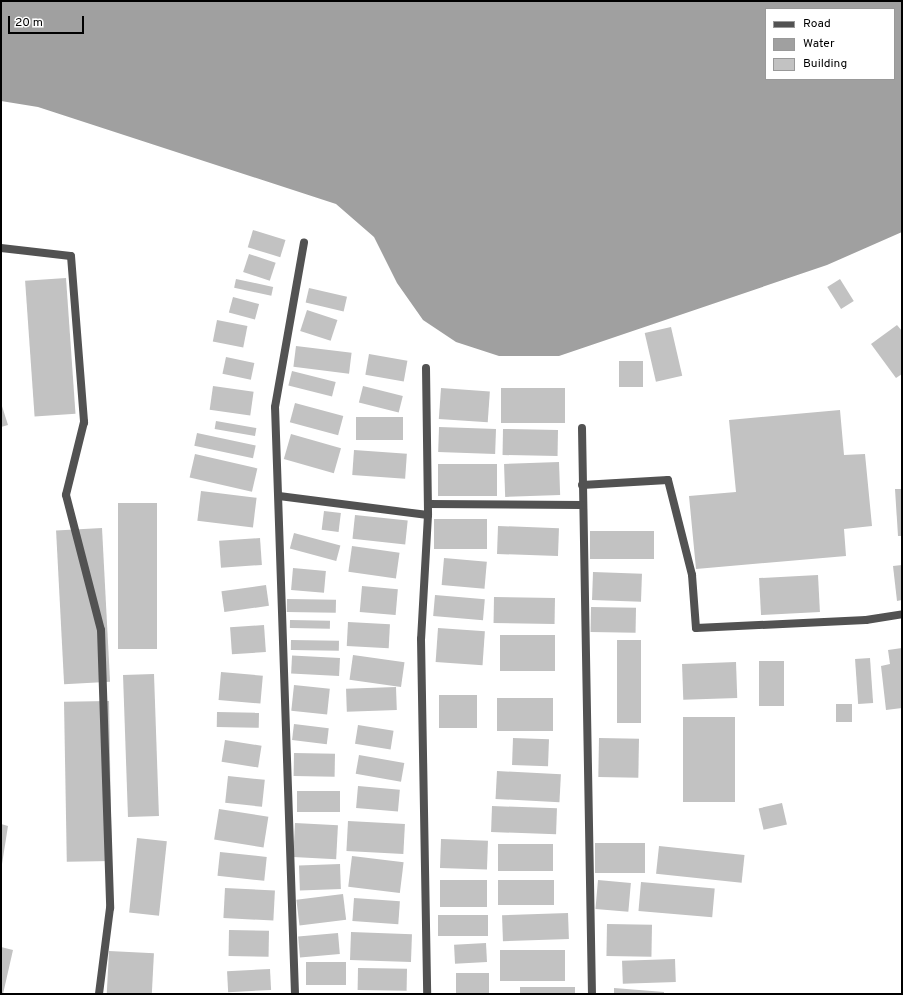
<!DOCTYPE html>
<html>
<head>
<meta charset="utf-8">
<style>
  body { margin:0 }
  #map { position:relative; width:903px; height:995px; overflow:hidden; background:#fff; font-family:Overpass,sans-serif }
  div>[style] { position:absolute }
  [style*='--x'] { left:calc(var(--x)*1px); top:calc(var(--y)*1px); width:calc(var(--w)*1px); rotate:calc(var(--a)*1deg) }
  .water>* { inset:0; background:#a0a0a0 }
  .building>* { inset:0; background:#c2c2c2; transform-origin:0 0 }
  .lane>* { height:8px; margin:-4px; padding:0 4px; transform-origin:4px; border-radius:4px; background:#525252 }
  .street>* { height:8px; margin:-4px; padding:0 4px; transform-origin:4px; border-radius:4px; background:#525252 }
  span { translate:-50% -50%; white-space:nowrap; text-align:center; line-height:1.15; -webkit-text-stroke:4px #fff; paint-order:stroke }
  .frame { position:absolute; inset:0; border:2px solid #000; pointer-events:none }
  .legend { position:absolute; left:765px; top:8px; width:130px; height:72px; box-sizing:border-box; background:#fff; border:1px solid #999; margin:0; padding:5px 7px; list-style:none; font-size:12px; color:#000 }
  .legend li { display:flex; align-items:center; gap:8px; height:20px }
  .legend b { width:20px; border:1px solid #999 }
  .scale { position:absolute; left:8px; top:16px; width:76px; height:18px; box-sizing:border-box; border:2px solid #000; border-top:0; padding-left:5px; font-size:12px; line-height:14px; white-space:nowrap; color:#000; -webkit-text-stroke:3px #fff; paint-order:stroke }
</style>
</head>
<body>
<div id="map">
  <div class="water">
    <i style="clip-path:polygon(evenodd,1px 1px,902px 1px,902px 232px,827px 265px,559px 356px,499px 356px,456px 342px,423px 320px,397px 283px,374px 237px,336px 204px,38px 107px,1px 101px,1px 1px,766px 9px,894px 9px,894px 79px,766px 79px,766px 9px)"></i>
  </div>
  <div class="building">
    <i style="left:253px;top:230px;width:34px;height:18px;rotate:17deg"></i>
    <i style="left:249px;top:254px;width:28px;height:19px;rotate:18deg"></i>
    <i style="left:66px;top:278px;width:136px;height:41px;rotate:86deg"></i>
    <i style="left:236px;top:279px;width:38px;height:9px;rotate:12deg"></i>
    <i style="left:840px;top:279px;width:26px;height:15px;rotate:58deg"></i>
    <i style="left:309px;top:288px;width:39px;height:15px;rotate:13deg"></i>
    <i style="left:233px;top:297px;width:27px;height:16px;rotate:15deg"></i>
    <i style="left:307px;top:310px;width:32px;height:22px;rotate:18deg"></i>
    <i style="left:217px;top:320px;width:31px;height:22px;rotate:11deg"></i>
    <i style="clip-path:polygon(897px 325px,902px 331px,902px 374px,896px 378px,871px 344px)"></i>
    <i style="left:671px;top:327px;width:50px;height:27px;rotate:77deg"></i>
    <i style="left:296px;top:346px;width:56px;height:21px;rotate:7deg"></i>
    <i style="left:369px;top:354px;width:39px;height:21px;rotate:10deg"></i>
    <i style="left:226px;top:357px;width:29px;height:17px;rotate:12deg"></i>
    <i style="left:619px;top:361px;width:24px;height:26px"></i>
    <i style="left:292px;top:371px;width:45px;height:15px;rotate:14deg"></i>
    <i style="left:213px;top:386px;width:41px;height:24px;rotate:8deg"></i>
    <i style="left:363px;top:386px;width:41px;height:17px;rotate:14deg"></i>
    <i style="left:441px;top:388px;width:49px;height:31px;rotate:4deg"></i>
    <i style="left:565px;top:388px;width:35px;height:64px;rotate:90deg"></i>
    <i style="clip-path:polygon(1px 403px,8px 425px,1px 427px)"></i>
    <i style="left:295px;top:403px;width:50px;height:20px;rotate:15deg"></i>
    <i style="clip-path:polygon(840px 410px,844px 455px,865px 454px,872px 526px,844px 529px,846px 556px,696px 569px,689px 496px,736px 492px,729px 420px)"></i>
    <i style="left:403px;top:417px;width:23px;height:47px;rotate:90deg"></i>
    <i style="left:216px;top:421px;width:41px;height:8px;rotate:10deg"></i>
    <i style="left:496px;top:429px;width:25px;height:57px;rotate:92deg"></i>
    <i style="left:503px;top:429px;width:55px;height:26px;rotate:1deg"></i>
    <i style="left:197px;top:433px;width:60px;height:13px;rotate:12deg"></i>
    <i style="left:291px;top:434px;width:52px;height:26px;rotate:16deg"></i>
    <i style="left:354px;top:450px;width:53px;height:25px;rotate:4deg"></i>
    <i style="left:195px;top:454px;width:64px;height:24px;rotate:13deg"></i>
    <i style="left:559px;top:462px;width:33px;height:55px;rotate:88deg"></i>
    <i style="left:438px;top:464px;width:59px;height:32px"></i>
    <i style="clip-path:polygon(895px 489px,902px 489px,902px 536px,898px 536px)"></i>
    <i style="left:201px;top:491px;width:56px;height:30px;rotate:7deg"></i>
    <i style="left:157px;top:503px;width:146px;height:39px;rotate:90deg"></i>
    <i style="left:324px;top:511px;width:17px;height:19px;rotate:7deg"></i>
    <i style="left:355px;top:515px;width:53px;height:24px;rotate:6deg"></i>
    <i style="left:434px;top:519px;width:53px;height:30px"></i>
    <i style="left:498px;top:526px;width:61px;height:28px;rotate:2deg"></i>
    <i style="left:102px;top:528px;width:154px;height:46px;rotate:87deg"></i>
    <i style="left:590px;top:531px;width:64px;height:28px"></i>
    <i style="left:294px;top:533px;width:48px;height:16px;rotate:15deg"></i>
    <i style="left:260px;top:538px;width:27px;height:41px;rotate:86deg"></i>
    <i style="left:352px;top:546px;width:48px;height:26px;rotate:8deg"></i>
    <i style="left:444px;top:558px;width:43px;height:27px;rotate:5deg"></i>
    <i style="clip-path:polygon(902px 565px,902px 600px,897px 601px,893px 566px)"></i>
    <i style="left:293px;top:568px;width:33px;height:22px;rotate:5deg"></i>
    <i style="left:593px;top:572px;width:49px;height:28px;rotate:2deg"></i>
    <i style="left:818px;top:575px;width:37px;height:59px;rotate:87deg"></i>
    <i style="left:266px;top:585px;width:21px;height:45px;rotate:82deg"></i>
    <i style="left:362px;top:586px;width:36px;height:26px;rotate:5deg"></i>
    <i style="left:435px;top:595px;width:50px;height:21px;rotate:5deg"></i>
    <i style="left:494px;top:597px;width:61px;height:26px;rotate:1deg"></i>
    <i style="left:287px;top:599px;width:49px;height:13px;rotate:1deg"></i>
    <i style="left:591px;top:607px;width:45px;height:25px;rotate:1deg"></i>
    <i style="left:290px;top:620px;width:40px;height:8px;rotate:1deg"></i>
    <i style="left:348px;top:622px;width:42px;height:24px;rotate:3deg"></i>
    <i style="left:264px;top:625px;width:27px;height:34px;rotate:86deg"></i>
    <i style="left:438px;top:628px;width:47px;height:34px;rotate:4deg"></i>
    <i style="left:500px;top:635px;width:55px;height:36px"></i>
    <i style="left:291px;top:640px;width:48px;height:10px;rotate:1deg"></i>
    <i style="left:617px;top:640px;width:24px;height:83px"></i>
    <i style="clip-path:polygon(902px 648px,902px 708px,886px 710px,881px 666px,890px 664px,888px 650px)"></i>
    <i style="left:353px;top:655px;width:52px;height:25px;rotate:8deg"></i>
    <i style="left:340px;top:658px;width:18px;height:48px;rotate:93deg"></i>
    <i style="left:870px;top:658px;width:45px;height:15px;rotate:86deg"></i>
    <i style="left:759px;top:661px;width:25px;height:45px"></i>
    <i style="left:736px;top:662px;width:36px;height:54px;rotate:88deg"></i>
    <i style="left:221px;top:672px;width:42px;height:28px;rotate:5deg"></i>
    <i style="left:154px;top:674px;width:142px;height:31px;rotate:88deg"></i>
    <i style="left:294px;top:685px;width:36px;height:26px;rotate:6deg"></i>
    <i style="left:396px;top:687px;width:23px;height:50px;rotate:88deg"></i>
    <i style="left:477px;top:695px;width:33px;height:38px;rotate:90deg"></i>
    <i style="left:497px;top:698px;width:56px;height:33px"></i>
    <i style="left:109px;top:701px;width:160px;height:45px;rotate:89deg"></i>
    <i style="left:852px;top:704px;width:18px;height:16px;rotate:90deg"></i>
    <i style="left:217px;top:712px;width:42px;height:15px;rotate:1deg"></i>
    <i style="left:683px;top:717px;width:52px;height:85px"></i>
    <i style="left:294px;top:724px;width:35px;height:16px;rotate:7deg"></i>
    <i style="left:358px;top:725px;width:36px;height:19px;rotate:9deg"></i>
    <i style="left:513px;top:738px;width:36px;height:27px;rotate:2deg"></i>
    <i style="left:599px;top:738px;width:40px;height:39px;rotate:1deg"></i>
    <i style="left:225px;top:740px;width:37px;height:22px;rotate:9deg"></i>
    <i style="left:294px;top:753px;width:41px;height:23px;rotate:1deg"></i>
    <i style="left:359px;top:755px;width:46px;height:19px;rotate:10deg"></i>
    <i style="left:497px;top:771px;width:64px;height:28px;rotate:3deg"></i>
    <i style="left:228px;top:776px;width:37px;height:27px;rotate:6deg"></i>
    <i style="left:358px;top:786px;width:42px;height:22px;rotate:5deg"></i>
    <i style="left:297px;top:791px;width:43px;height:21px"></i>
    <i style="left:782px;top:803px;width:22px;height:24px;rotate:77deg"></i>
    <i style="left:492px;top:806px;width:65px;height:26px;rotate:2deg"></i>
    <i style="left:219px;top:809px;width:50px;height:31px;rotate:9deg"></i>
    <i style="left:348px;top:821px;width:57px;height:30px;rotate:3deg"></i>
    <i style="left:295px;top:823px;width:43px;height:34px;rotate:3deg"></i>
    <i style="clip-path:polygon(1px 824px,8px 826px,2px 864px,1px 864px)"></i>
    <i style="left:137px;top:838px;width:30px;height:75px;rotate:6deg"></i>
    <i style="left:441px;top:839px;width:47px;height:29px;rotate:2deg"></i>
    <i style="left:645px;top:843px;width:30px;height:50px;rotate:90deg"></i>
    <i style="left:498px;top:844px;width:55px;height:27px"></i>
    <i style="left:659px;top:846px;width:86px;height:28px;rotate:6deg"></i>
    <i style="left:220px;top:852px;width:47px;height:24px;rotate:6deg"></i>
    <i style="left:352px;top:856px;width:52px;height:31px;rotate:7deg"></i>
    <i style="left:340px;top:864px;width:25px;height:41px;rotate:88deg"></i>
    <i style="left:440px;top:880px;width:47px;height:27px"></i>
    <i style="left:554px;top:880px;width:25px;height:56px;rotate:90deg"></i>
    <i style="left:598px;top:880px;width:33px;height:29px;rotate:5deg"></i>
    <i style="left:641px;top:882px;width:74px;height:29px;rotate:5deg"></i>
    <i style="left:225px;top:888px;width:50px;height:30px;rotate:3deg"></i>
    <i style="left:343px;top:894px;width:26px;height:47px;rotate:83deg"></i>
    <i style="left:354px;top:898px;width:46px;height:23px;rotate:4deg"></i>
    <i style="left:568px;top:913px;width:26px;height:66px;rotate:88deg"></i>
    <i style="left:488px;top:915px;width:21px;height:50px;rotate:90deg"></i>
    <i style="left:607px;top:924px;width:45px;height:32px;rotate:1deg"></i>
    <i style="left:229px;top:930px;width:40px;height:26px;rotate:1deg"></i>
    <i style="left:351px;top:932px;width:61px;height:28px;rotate:2deg"></i>
    <i style="left:338px;top:933px;width:21px;height:40px;rotate:85deg"></i>
    <i style="left:486px;top:943px;width:19px;height:32px;rotate:87deg"></i>
    <i style="clip-path:polygon(1px 947px,13px 950px,3px 994px,1px 994px)"></i>
    <i style="left:500px;top:950px;width:65px;height:31px"></i>
    <i style="left:109px;top:951px;width:45px;height:43px;rotate:3deg"></i>
    <i style="left:675px;top:959px;width:23px;height:53px;rotate:88deg"></i>
    <i style="left:306px;top:962px;width:40px;height:23px"></i>
    <i style="left:358px;top:968px;width:49px;height:22px;rotate:1deg"></i>
    <i style="left:270px;top:969px;width:21px;height:43px;rotate:87deg"></i>
    <i style="left:456px;top:973px;width:33px;height:21px"></i>
    <i style="left:520px;top:987px;width:55px;height:7px"></i>
    <i style="clip-path:polygon(614px 988px,664px 992px,664px 994px,614px 994px)"></i>
  </div>
  <div class="lane">
    <i style="--x:582;--y:485;--w:86;--a:-3.3"></i>
    <i style="--x:668;--y:480;--w:98;--a:75.8"></i>
    <i style="--x:692;--y:575;--w:53;--a:85.7"></i>
    <i style="--x:696;--y:628;--w:170;--a:-2.7"></i>
    <i style="--x:866;--y:620;--w:36;--a:-9"></i>
  </div>
  <div class="street">
    <i style="--x:1;--y:248;--w:70;--a:6.5"></i>
    <i style="--x:71;--y:256;--w:167;--a:85.5"></i>
    <i style="--x:84;--y:422;--w:75;--a:103.9"></i>
    <i style="--x:66;--y:495;--w:139;--a:75.5"></i>
    <i style="--x:101;--y:630;--w:278;--a:88.1"></i>
    <i style="--x:110;--y:908;--w:87;--a:97.3"></i>
    <i style="--x:426;--y:368;--w:147;--a:89.2"></i>
    <i style="--x:428;--y:515;--w:124;--a:93.2"></i>
    <i style="--x:421;--y:639;--w:355;--a:89"></i>
    <i style="--x:582;--y:428;--w:566;--a:88.99"></i>
    <i style="--x:279;--y:496;--w:150;--a:7.3"></i>
    <i style="--x:428;--y:504;--w:154;--a:0.4"></i>
    <i style="--x:295;--y:994;--w:587;--a:-91.95"></i>
    <i style="--x:275;--y:407;--w:167;--a:-80"></i>
  </div>
  <div class="frame"></div>
  <ul class="legend">
  <li><b style="height:5px;background:#525252"></b>Road</li>
  <li><b style="height:11px;background:#a0a0a0"></b>Water</li>
  <li><b style="height:11px;background:#c2c2c2"></b>Building</li>
  </ul>
  <div class="scale">20 m</div>
</div>
</body>
</html>
